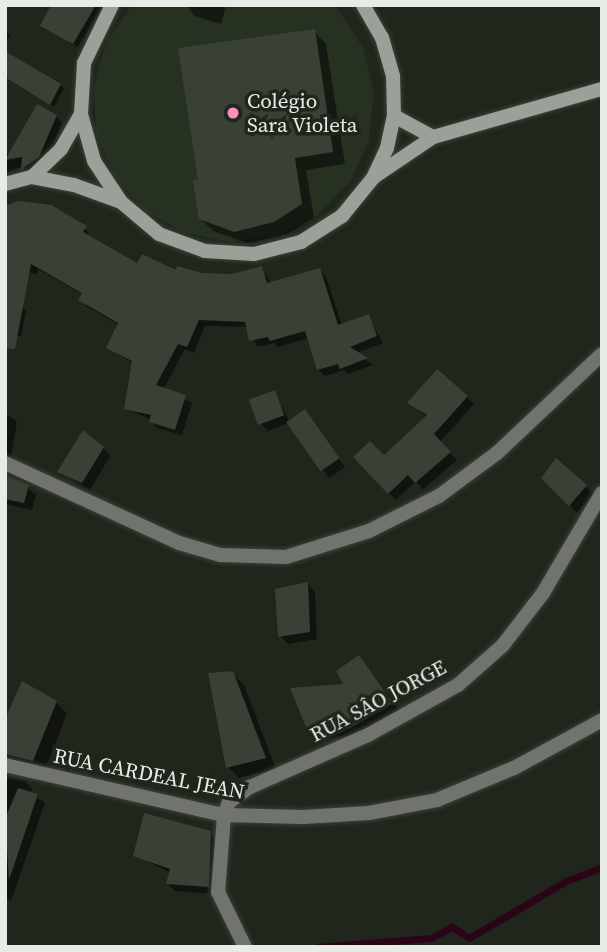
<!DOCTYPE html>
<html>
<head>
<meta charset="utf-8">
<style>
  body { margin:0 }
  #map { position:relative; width:607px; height:952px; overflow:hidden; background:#20261c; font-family:"Source Serif 4",serif }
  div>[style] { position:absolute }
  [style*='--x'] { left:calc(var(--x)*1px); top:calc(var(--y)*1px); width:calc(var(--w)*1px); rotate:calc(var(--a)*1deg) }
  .built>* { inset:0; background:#273121 }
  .shadow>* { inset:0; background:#0007 }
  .stream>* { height:7px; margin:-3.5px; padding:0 3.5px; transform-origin:3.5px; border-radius:3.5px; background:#2b0418 }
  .building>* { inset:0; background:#394035; transform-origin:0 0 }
  .roads { filter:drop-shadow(0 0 2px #3c4238) drop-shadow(0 0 2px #3c4238) }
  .street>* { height:14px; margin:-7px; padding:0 7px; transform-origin:7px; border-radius:7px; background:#70736e }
  .secondary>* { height:14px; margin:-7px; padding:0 7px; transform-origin:7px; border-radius:7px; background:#9ba198 }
  .dots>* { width:19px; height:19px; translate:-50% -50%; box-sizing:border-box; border:4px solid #20261c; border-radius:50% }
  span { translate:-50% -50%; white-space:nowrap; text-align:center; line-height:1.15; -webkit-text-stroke:7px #20261c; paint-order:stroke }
  .poi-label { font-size:21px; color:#e8ece6 }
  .left { translate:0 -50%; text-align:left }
  .street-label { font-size:21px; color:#e8ece6 }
  .frame { position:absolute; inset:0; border:7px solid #e8ece6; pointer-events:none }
</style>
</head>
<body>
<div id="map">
  <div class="built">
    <i style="clip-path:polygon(132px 5px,332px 5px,338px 9px,363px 48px,374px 93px,369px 140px,350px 182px,317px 215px,276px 236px,230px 242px,184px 233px,144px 210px,114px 175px,96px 133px,94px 87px,106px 43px)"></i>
  </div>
  <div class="shadow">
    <i style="clip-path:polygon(54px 5px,103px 5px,78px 47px,42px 25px)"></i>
    <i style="clip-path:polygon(187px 5px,226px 5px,221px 24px,194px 16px)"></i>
    <i style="clip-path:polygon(5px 30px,11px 36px,5px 42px)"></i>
    <i style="clip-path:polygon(314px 31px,326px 44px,345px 164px,306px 170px,314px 217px,287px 234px,247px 243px,213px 231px,200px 218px,200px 182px)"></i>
    <i style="clip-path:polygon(5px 76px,60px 85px,64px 88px,54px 107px)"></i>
    <i style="clip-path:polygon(56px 116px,62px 123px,45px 164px,29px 176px,23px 166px,5px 173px,5px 147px,9px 157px)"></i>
    <i style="clip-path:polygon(85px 227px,90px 238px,138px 265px,177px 272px,232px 276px,262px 268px,271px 284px,320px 270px,326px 277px,342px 326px,368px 316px,383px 343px,357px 353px,373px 365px,348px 374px,345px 370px,325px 376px,318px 369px,309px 338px,278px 347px,274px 343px,257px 347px,248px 327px,205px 326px,194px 353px,185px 349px,163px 390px,192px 403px,182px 435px,157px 428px,151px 420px,126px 408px,134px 364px,108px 348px,119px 325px,86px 306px,80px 300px,83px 294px,38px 269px,37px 274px,17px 270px)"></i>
    <i style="clip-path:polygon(22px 307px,26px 311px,21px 336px,5px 333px)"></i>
    <i style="clip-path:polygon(274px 392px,290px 422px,305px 411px,345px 467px,329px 478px,289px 423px,268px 431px,260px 423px)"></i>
    <i style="clip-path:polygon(467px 397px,474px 404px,440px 442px,457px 460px,423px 489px,416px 481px,396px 500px,355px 457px,384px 457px,427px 417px,409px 403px)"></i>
    <i style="clip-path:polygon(5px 413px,17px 422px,10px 462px,5px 466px)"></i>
    <i style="clip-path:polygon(103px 448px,110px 456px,90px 490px,59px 471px)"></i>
    <i style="clip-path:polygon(5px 475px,36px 494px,32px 510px,5px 504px)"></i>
    <i style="clip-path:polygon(544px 477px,585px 486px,593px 494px,577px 513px)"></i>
    <i style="clip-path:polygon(308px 584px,315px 592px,317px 639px,288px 644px,280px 636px)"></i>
    <i style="clip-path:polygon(366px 665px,400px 711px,358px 735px,317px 739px,309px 731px)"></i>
    <i style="clip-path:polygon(232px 673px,244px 685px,276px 769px,239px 778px,228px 767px)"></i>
    <i style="clip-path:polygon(56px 702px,67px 714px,44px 772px,5px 759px,5px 715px)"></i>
    <i style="clip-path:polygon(5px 778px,25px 781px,32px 789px,31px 793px,45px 803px,11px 901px,5px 897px)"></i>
    <i style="clip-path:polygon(210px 833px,218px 841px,216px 894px,175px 891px,168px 884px,171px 873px,135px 855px)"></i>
  </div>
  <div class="stream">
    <i style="--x:318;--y:947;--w:113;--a:-4.6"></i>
    <i style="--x:431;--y:938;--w:24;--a:-28"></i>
    <i style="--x:452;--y:927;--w:20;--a:33"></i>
    <i style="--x:469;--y:938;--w:113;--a:-30.4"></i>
    <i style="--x:566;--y:881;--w:39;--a:-21"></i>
  </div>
  <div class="building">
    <i style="clip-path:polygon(51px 5px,96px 5px,73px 44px,40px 26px)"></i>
    <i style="clip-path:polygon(315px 29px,333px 152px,295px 158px,302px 204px,274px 222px,234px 232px,199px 219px,193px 181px,198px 180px,178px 48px)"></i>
    <i style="clip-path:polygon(5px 51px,61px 84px,50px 105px,5px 77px)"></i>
    <i style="clip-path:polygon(37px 104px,57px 115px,39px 157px,21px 170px,22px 157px,5px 160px)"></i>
    <i style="clip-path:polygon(18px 201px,51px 205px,87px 226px,83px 232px,137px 263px,142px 254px,176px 270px,177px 266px,202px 273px,232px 274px,262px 266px,267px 283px,320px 268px,338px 325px,369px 314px,377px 336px,350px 347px,368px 358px,340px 369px,338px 364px,317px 370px,305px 331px,270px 341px,268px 337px,249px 341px,245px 322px,199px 320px,187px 347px,178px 344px,156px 385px,186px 395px,175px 430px,149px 422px,151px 415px,124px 409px,132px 361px,106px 348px,118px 323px,78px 300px,82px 293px,31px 264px,15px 349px,5px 348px,5px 206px)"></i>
    <i style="clip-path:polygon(437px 369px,468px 396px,434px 434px,451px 452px,415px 483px,408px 475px,388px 494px,353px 457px,370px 441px,384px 455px,427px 415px,407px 403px)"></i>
    <i style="left:275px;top:390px;width:27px;height:28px;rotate:70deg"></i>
    <i style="left:305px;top:409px;width:60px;height:23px;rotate:55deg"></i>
    <i style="clip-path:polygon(83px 430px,104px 447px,82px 483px,57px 472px)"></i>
    <i style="clip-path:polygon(556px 458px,587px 485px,569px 506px,541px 478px)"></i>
    <i style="clip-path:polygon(5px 475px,29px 485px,24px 503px,5px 499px)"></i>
    <i style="clip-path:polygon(308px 582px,310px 632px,278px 637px,275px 589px)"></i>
    <i style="clip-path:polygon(359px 655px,393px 703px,350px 728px,308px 732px,290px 688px,343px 684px,336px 671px)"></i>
    <i style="clip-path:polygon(233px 671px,266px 758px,226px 768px,208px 673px)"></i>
    <i style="clip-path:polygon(22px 681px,57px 701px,33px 761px,5px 754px,5px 719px)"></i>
    <i style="clip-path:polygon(18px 788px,38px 794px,9px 880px,5px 819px)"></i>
    <i style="clip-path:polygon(144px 813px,211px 831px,209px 887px,166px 884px,170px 869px,133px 856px)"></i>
  </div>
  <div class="roads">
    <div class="street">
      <i style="--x:5;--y:463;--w:192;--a:24.7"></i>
      <i style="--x:179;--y:543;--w:43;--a:16.3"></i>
      <i style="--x:220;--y:555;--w:66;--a:1.7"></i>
      <i style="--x:286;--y:557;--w:87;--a:-17.4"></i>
      <i style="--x:369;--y:531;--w:78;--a:-26.6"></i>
      <i style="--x:439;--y:496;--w:72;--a:-36.6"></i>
      <i style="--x:497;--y:453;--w:144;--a:-43.3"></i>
      <i style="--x:5;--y:765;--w:225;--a:12.9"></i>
      <i style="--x:224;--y:815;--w:79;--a:1.5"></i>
      <i style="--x:303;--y:817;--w:66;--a:-3.5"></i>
      <i style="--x:369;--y:813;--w:69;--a:-10.8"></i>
      <i style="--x:437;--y:800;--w:83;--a:-22.6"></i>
      <i style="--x:514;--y:768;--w:100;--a:-28.6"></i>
      <i style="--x:245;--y:947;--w:61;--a:-116.1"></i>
      <i style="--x:218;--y:892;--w:77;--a:-85.5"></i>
      <i style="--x:224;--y:815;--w:14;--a:-69"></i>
      <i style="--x:229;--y:802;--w:26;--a:-36"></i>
      <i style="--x:250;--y:787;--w:129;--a:-23.8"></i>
      <i style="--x:368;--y:735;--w:103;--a:-29.1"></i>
      <i style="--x:458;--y:685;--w:60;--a:-41.6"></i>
      <i style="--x:503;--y:645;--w:66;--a:-52.4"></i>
      <i style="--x:543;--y:593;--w:116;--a:-59.5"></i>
    </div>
    <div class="secondary">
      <i style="--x:112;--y:5;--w:64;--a:115.8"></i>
      <i style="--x:84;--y:63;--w:51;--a:93.4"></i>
      <i style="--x:81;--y:114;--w:49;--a:74.5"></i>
      <i style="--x:94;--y:161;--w:49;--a:56.6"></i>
      <i style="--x:121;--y:202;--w:50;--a:40.1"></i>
      <i style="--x:159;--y:234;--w:49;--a:20.3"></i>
      <i style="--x:205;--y:251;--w:49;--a:3.5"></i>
      <i style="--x:254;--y:254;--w:49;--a:-14.3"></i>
      <i style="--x:301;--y:242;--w:49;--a:-32.4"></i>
      <i style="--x:342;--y:216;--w:49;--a:-50.8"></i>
      <i style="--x:373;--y:178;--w:33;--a:-65"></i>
      <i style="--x:387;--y:148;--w:33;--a:-78"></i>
      <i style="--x:394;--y:116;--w:40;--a:-91.4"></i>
      <i style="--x:393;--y:76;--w:40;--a:-106"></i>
      <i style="--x:382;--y:38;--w:38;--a:-120"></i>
      <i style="--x:394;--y:116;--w:44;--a:28.3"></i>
      <i style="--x:32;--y:177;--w:40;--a:-44"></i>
      <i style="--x:61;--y:149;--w:40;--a:-60.3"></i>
      <i style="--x:374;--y:177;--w:71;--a:-34.1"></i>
      <i style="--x:433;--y:137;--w:176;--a:-15.9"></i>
      <i style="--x:5;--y:184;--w:28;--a:-15"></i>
      <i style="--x:32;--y:177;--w:43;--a:10.8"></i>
      <i style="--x:74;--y:185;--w:50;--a:19.9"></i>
    </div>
  </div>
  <div class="dots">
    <i style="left:233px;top:113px;background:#fd8ec0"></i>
  </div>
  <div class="poi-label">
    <span class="left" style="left:247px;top:113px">Colégio<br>Sara Violeta</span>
  </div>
  <div class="street-label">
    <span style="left:378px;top:701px;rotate:-28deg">RUA SÂO JORGE</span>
    <span style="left:149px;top:774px;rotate:11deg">RUA CARDEAL JEAN</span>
  </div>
  <div class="frame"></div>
</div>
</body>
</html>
